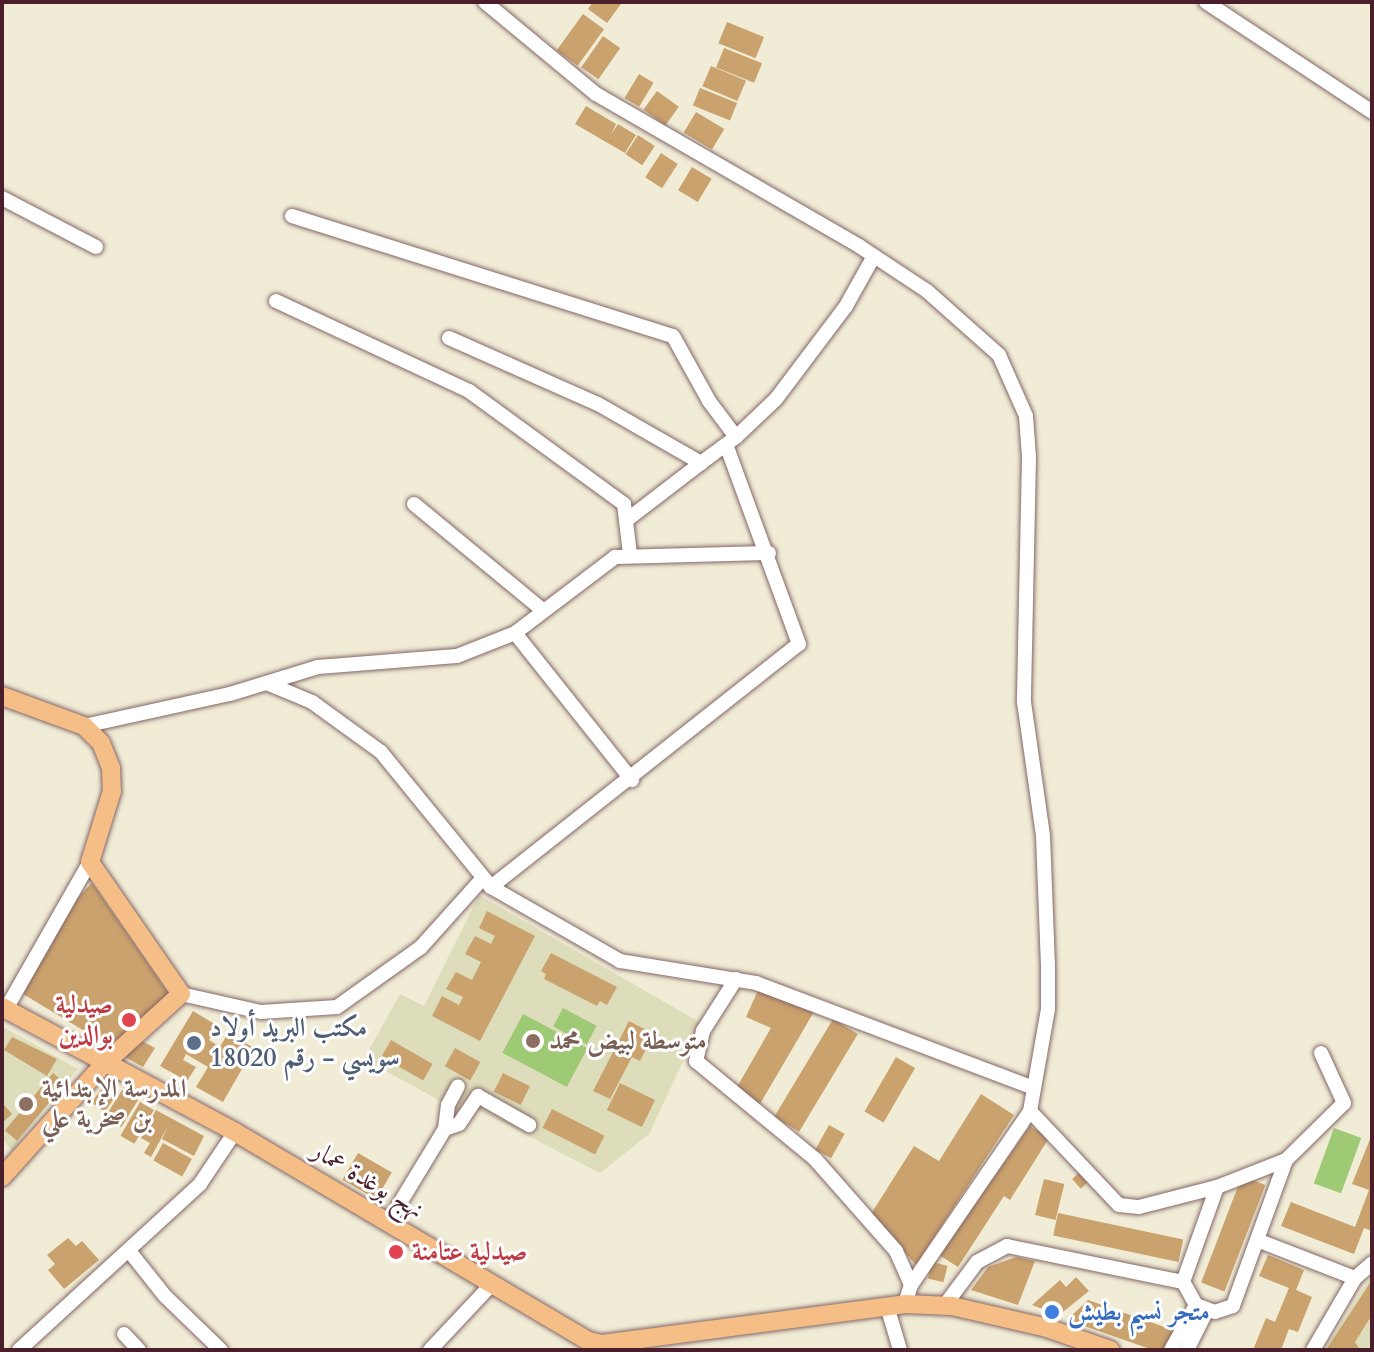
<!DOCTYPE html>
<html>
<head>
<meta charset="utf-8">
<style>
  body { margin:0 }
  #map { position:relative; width:1374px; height:1352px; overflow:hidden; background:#f0ecd6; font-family:Cardo,Amiri,serif }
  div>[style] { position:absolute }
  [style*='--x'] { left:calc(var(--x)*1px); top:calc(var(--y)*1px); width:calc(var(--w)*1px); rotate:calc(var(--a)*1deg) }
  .built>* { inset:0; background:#deddbb }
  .green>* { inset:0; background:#9ec975; transform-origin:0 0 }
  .building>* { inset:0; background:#caa26d; transform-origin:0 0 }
  .roads { filter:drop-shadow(0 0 2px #846767) drop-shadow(0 0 2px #846767) }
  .minor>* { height:14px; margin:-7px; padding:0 7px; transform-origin:7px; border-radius:7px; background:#fff }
  .major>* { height:18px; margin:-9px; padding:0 9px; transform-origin:9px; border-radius:9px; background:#f6be87 }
  .dots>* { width:22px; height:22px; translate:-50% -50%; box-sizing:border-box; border:4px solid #fff; border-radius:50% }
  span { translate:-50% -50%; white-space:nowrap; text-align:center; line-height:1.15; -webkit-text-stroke:6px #fff; paint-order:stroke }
  .health-label { font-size:26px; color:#be3a42; font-weight:700 }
  .right { translate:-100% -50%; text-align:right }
  .left { translate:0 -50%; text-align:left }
  .service-label { font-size:26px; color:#4e5e75; font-weight:700 }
  .education-label { font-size:26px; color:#785e54; font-weight:700 }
  .street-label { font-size:26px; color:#4a1f2b }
  .shop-label { font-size:26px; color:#366cbe; font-weight:700 }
  .frame { position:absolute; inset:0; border:4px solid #4a1f2b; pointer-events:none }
</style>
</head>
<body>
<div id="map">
  <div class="built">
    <i style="clip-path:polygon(479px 895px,701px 1023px,649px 1134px,600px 1173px,478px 1110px,473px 1119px,364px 1059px,400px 994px,424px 1006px)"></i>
    <i style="clip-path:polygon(2px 1026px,78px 1069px,12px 1150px,2px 1139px)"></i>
    <i style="clip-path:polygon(1372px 1275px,1372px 1350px,1324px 1350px)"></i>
  </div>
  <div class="green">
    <i style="left:563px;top:1008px;width:38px;height:21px;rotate:28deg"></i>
    <i style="left:523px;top:1014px;width:73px;height:44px;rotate:28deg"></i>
    <i style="left:1334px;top:1128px;width:29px;height:59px;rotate:20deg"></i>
  </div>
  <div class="building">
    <i style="clip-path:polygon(593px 2px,619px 2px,621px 4px,607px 23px,588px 9px)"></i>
    <i style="left:583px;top:14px;width:26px;height:45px;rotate:36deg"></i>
    <i style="left:727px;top:22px;width:40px;height:23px;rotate:22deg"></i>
    <i style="left:603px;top:36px;width:21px;height:38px;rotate:35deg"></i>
    <i style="left:724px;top:48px;width:41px;height:21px;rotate:22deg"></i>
    <i style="left:711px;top:66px;width:38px;height:22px;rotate:23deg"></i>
    <i style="left:639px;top:74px;width:17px;height:28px;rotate:31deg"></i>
    <i style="left:700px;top:88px;width:40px;height:19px;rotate:22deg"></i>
    <i style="left:657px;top:91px;width:27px;height:23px;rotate:36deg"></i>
    <i style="clip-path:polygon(586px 106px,616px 124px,611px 135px,618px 124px,636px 135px,625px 153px,575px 124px)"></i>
    <i style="left:696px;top:112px;width:33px;height:24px;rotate:31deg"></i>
    <i style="left:638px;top:135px;width:20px;height:23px;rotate:33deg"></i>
    <i style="left:661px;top:153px;width:20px;height:29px;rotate:33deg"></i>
    <i style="left:692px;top:167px;width:23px;height:27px;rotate:31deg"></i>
    <i style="clip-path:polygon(92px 883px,169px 994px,111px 1047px,23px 994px,71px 904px)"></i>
    <i style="clip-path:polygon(487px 911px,535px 936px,480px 1041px,432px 1016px,442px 996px,459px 1005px,463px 997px,446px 989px,456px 972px,472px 980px,481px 962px,465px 954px,475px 936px,491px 944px,495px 936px,479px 928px)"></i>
    <i style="clip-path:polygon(551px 953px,617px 987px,607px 1005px,600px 1001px,597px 1006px,544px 979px,546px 974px,541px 971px)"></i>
    <i style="clip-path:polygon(759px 988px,815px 1010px,760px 1104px,737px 1087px,771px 1028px,746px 1017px)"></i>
    <i style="clip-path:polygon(193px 1011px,218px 1026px,209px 1040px,220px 1047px,228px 1033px,254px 1048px,223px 1102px,196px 1087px,208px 1067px,186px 1054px,183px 1060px,196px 1067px,187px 1081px,160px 1066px)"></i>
    <i style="left:833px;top:1019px;width:29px;height:114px;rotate:31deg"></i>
    <i style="clip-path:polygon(629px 1021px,654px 1034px,640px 1061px,632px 1057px,610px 1099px,593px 1091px)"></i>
    <i style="clip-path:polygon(12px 1037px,57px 1059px,47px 1076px,4px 1050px)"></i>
    <i style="clip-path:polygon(140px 1040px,155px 1048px,143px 1067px,125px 1057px)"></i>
    <i style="left:391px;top:1040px;width:48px;height:19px;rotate:30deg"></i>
    <i style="left:455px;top:1048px;width:29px;height:21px;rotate:29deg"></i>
    <i style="left:896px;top:1057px;width:22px;height:63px;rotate:30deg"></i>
    <i style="left:53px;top:1073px;width:16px;height:75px;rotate:40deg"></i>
    <i style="left:503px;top:1073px;width:30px;height:21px;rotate:26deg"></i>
    <i style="left:106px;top:1082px;width:16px;height:25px;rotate:35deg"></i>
    <i style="left:620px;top:1083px;width:39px;height:30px;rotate:26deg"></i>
    <i style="left:122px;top:1090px;width:19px;height:32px;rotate:32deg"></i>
    <i style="clip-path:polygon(981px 1094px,1014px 1115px,916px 1265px,871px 1214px,914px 1146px,939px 1161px)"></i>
    <i style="left:140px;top:1102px;width:16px;height:39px;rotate:30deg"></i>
    <i style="clip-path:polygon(2px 1103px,12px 1114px,2px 1123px)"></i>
    <i style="left:552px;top:1109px;width:59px;height:21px;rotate:27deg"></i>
    <i style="clip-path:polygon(156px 1110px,204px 1136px,194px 1156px,162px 1139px,168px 1126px,151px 1157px,144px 1153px,150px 1143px,141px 1138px)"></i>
    <i style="left:829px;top:1125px;width:18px;height:28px;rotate:29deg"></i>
    <i style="clip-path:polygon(1030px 1126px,1049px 1138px,1010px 1200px,1004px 1196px,958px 1267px,939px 1255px)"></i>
    <i style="clip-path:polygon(1372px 1134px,1372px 1231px,1364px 1228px,1354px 1254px,1281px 1226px,1291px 1202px,1355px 1227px,1369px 1190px,1352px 1184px)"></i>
    <i style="left:163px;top:1143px;width:33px;height:20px;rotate:29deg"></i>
    <i style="left:358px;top:1153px;width:39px;height:31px;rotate:30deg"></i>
    <i style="left:1081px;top:1171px;width:13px;height:12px;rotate:48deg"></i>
    <i style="left:1242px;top:1176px;width:25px;height:114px;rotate:21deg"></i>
    <i style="left:1044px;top:1179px;width:21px;height:37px;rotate:14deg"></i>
    <i style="left:1058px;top:1213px;width:128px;height:23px;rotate:12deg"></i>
    <i style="clip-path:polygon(68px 1238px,76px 1246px,82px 1241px,99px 1260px,64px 1289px,48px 1270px,55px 1264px,47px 1255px)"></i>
    <i style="clip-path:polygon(1268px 1255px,1304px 1270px,1296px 1290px,1312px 1297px,1298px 1332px,1289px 1329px,1281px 1350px,1253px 1350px,1266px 1318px,1275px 1322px,1289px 1288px,1259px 1276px)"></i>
    <i style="clip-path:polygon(1016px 1257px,1035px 1261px,1018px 1305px,971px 1290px,988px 1267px)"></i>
    <i style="left:932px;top:1262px;width:16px;height:17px;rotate:14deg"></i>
    <i style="clip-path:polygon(1076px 1277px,1089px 1291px,1059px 1315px,1032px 1305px,1060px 1280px,1066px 1287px)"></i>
    <i style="clip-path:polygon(1372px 1280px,1372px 1315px,1355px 1342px,1360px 1350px,1326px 1350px)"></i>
    <i style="clip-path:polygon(1088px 1300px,1167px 1328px,1169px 1322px,1177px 1325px,1168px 1350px,1153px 1350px,1067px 1320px)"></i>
  </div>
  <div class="roads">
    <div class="minor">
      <i style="--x:485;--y:2;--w:144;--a:39.7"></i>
      <i style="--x:596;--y:94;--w:304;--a:30"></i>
      <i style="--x:859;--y:246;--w:82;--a:33.5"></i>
      <i style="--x:927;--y:291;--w:96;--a:41.6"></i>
      <i style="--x:999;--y:355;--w:67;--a:66.1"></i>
      <i style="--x:1026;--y:416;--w:41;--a:85.8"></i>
      <i style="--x:1029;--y:457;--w:245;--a:91.2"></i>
      <i style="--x:1024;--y:702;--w:135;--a:81.9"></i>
      <i style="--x:1043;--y:836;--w:128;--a:87.8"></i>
      <i style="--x:1048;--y:964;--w:45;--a:90"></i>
      <i style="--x:1048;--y:1009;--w:104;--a:100"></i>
      <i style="--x:1030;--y:1111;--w:129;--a:46.6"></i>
      <i style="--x:1119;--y:1205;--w:20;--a:6"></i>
      <i style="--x:1139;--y:1207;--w:81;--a:-14.4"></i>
      <i style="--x:1206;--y:2;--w:199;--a:33.5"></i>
      <i style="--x:2;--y:198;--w:106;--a:27.5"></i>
      <i style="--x:292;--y:216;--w:399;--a:17.5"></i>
      <i style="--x:673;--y:336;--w:74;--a:61"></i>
      <i style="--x:709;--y:401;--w:45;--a:53.1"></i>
      <i style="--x:736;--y:437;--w:44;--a:143.4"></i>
      <i style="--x:276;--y:301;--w:213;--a:25"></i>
      <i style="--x:469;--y:391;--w:192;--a:36.1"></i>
      <i style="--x:624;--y:504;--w:50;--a:83.2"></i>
      <i style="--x:449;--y:338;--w:163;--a:23.9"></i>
      <i style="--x:598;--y:404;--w:119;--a:29.8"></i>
      <i style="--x:701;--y:463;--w:92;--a:142.5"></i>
      <i style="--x:736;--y:437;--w:55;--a:-43.5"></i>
      <i style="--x:776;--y:399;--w:116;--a:-53"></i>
      <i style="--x:846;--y:306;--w:57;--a:-60.8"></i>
      <i style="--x:414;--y:504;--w:168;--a:39.5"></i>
      <i style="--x:515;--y:633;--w:188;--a:51.5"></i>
      <i style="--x:269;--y:684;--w:47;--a:22.7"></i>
      <i style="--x:312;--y:702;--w:85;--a:35.9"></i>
      <i style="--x:381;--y:752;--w:174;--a:50.8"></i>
      <i style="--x:491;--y:887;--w:149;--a:29.8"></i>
      <i style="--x:620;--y:961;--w:138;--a:9.2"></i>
      <i style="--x:756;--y:983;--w:297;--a:20.7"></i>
      <i style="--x:84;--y:726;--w:149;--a:-12.4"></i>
      <i style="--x:230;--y:694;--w:92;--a:-17.1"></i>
      <i style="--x:318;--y:667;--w:139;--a:-4.5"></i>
      <i style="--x:457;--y:656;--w:62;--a:-21.6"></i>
      <i style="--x:515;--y:633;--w:126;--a:-37.2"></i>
      <i style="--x:615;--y:557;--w:154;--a:-1.5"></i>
      <i style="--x:491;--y:887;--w:392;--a:-38.3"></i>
      <i style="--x:799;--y:644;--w:210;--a:-110.1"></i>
      <i style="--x:736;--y:979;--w:62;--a:122.4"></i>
      <i style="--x:703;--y:1031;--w:31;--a:103"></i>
      <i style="--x:696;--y:1061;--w:154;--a:39.5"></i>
      <i style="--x:815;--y:1159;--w:123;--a:48.6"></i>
      <i style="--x:896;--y:1251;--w:37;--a:66"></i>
      <i style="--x:911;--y:1285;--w:20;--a:108"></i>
      <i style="--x:181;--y:994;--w:82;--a:12.7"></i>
      <i style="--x:261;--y:1012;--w:76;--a:-3.8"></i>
      <i style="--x:337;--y:1007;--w:103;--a:-35.5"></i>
      <i style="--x:421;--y:947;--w:93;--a:-48.1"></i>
      <i style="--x:6;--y:1009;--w:169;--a:-60.3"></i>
      <i style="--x:445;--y:1129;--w:15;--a:-20"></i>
      <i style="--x:459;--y:1124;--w:34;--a:-56"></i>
      <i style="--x:478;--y:1096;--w:59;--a:29.6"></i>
      <i style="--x:1286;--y:1160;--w:155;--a:110"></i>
      <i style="--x:1233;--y:1306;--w:19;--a:162"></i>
      <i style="--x:1215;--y:1312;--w:20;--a:-160"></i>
      <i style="--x:1196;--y:1305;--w:26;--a:-119"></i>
      <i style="--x:1183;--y:1282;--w:101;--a:-70.3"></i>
      <i style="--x:1217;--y:1187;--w:74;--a:-21.4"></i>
      <i style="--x:1286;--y:1160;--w:81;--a:-44.5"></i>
      <i style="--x:1344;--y:1103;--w:55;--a:-114.7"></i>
      <i style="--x:389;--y:1221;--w:108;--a:-58.7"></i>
      <i style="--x:445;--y:1129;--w:24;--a:-83"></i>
      <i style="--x:448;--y:1105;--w:21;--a:-62"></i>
      <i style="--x:1257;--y:1240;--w:105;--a:21.2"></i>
      <i style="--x:130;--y:1252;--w:56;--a:51.5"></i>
      <i style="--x:165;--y:1296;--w:78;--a:44"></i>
      <i style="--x:911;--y:1285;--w:211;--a:-55.6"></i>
      <i style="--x:945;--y:1305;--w:54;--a:-53.3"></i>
      <i style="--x:977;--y:1262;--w:34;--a:-28"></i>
      <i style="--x:1007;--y:1246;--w:180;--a:11.6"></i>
      <i style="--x:887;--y:1306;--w:46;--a:73.5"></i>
      <i style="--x:124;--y:1334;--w:22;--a:47"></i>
      <i style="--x:19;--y:1350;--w:246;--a:-42.5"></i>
      <i style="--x:200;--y:1184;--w:63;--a:-56.1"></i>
      <i style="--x:430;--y:1350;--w:88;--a:-46.8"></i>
      <i style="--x:1171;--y:1350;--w:51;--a:-60.9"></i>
      <i style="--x:1187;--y:1350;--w:45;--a:-63.4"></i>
      <i style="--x:1313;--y:1350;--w:83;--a:-59.7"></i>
      <i style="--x:1355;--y:1278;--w:23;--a:-41"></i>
    </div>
    <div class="major">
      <i style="--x:2;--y:696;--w:87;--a:20.1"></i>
      <i style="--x:84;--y:726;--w:24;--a:45"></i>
      <i style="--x:101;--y:743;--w:27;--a:68"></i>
      <i style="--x:111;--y:768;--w:23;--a:88"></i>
      <i style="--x:112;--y:791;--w:74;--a:107.2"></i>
      <i style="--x:90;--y:862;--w:160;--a:55.4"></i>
      <i style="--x:181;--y:994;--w:105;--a:137.7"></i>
      <i style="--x:103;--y:1065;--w:151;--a:132"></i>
      <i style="--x:2;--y:1007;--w:264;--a:28.2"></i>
      <i style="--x:235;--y:1132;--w:411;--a:30.6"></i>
      <i style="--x:589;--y:1341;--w:13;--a:13"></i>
      <i style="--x:602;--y:1344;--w:306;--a:-7.5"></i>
      <i style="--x:905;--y:1304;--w:47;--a:2.4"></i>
      <i style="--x:952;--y:1306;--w:98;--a:13"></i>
      <i style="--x:1047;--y:1328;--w:67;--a:19.2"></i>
    </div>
  </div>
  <div class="dots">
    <i style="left:129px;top:1020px;background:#e0444e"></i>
    <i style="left:533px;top:1041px;background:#8d6e63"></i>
    <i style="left:194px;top:1043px;background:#5c6f8a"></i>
    <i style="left:26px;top:1104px;background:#8d6e63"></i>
    <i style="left:396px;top:1252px;background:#e0444e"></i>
    <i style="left:1052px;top:1312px;background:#3f7fe0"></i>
  </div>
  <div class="health-label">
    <span class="right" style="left:113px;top:1020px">صيدلية<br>بوالدين</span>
    <span class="left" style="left:412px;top:1252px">صيدلية عتامنة</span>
  </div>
  <div class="service-label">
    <span class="left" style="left:210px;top:1043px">مكتب البريد أولاد<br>سويسي - رقم 18020</span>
  </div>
  <div class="education-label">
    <span class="left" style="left:549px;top:1041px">متوسطة لبيض محمد</span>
    <span class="left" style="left:42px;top:1104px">المدرسة الإبتدائية<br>بن صخرية علي</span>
  </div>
  <div class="street-label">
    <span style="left:368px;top:1180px;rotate:31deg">نهج بوغدة عمار</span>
  </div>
  <div class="shop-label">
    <span class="left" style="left:1068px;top:1312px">متجر نسيم بطيش</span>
  </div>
  <div class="frame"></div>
</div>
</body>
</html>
